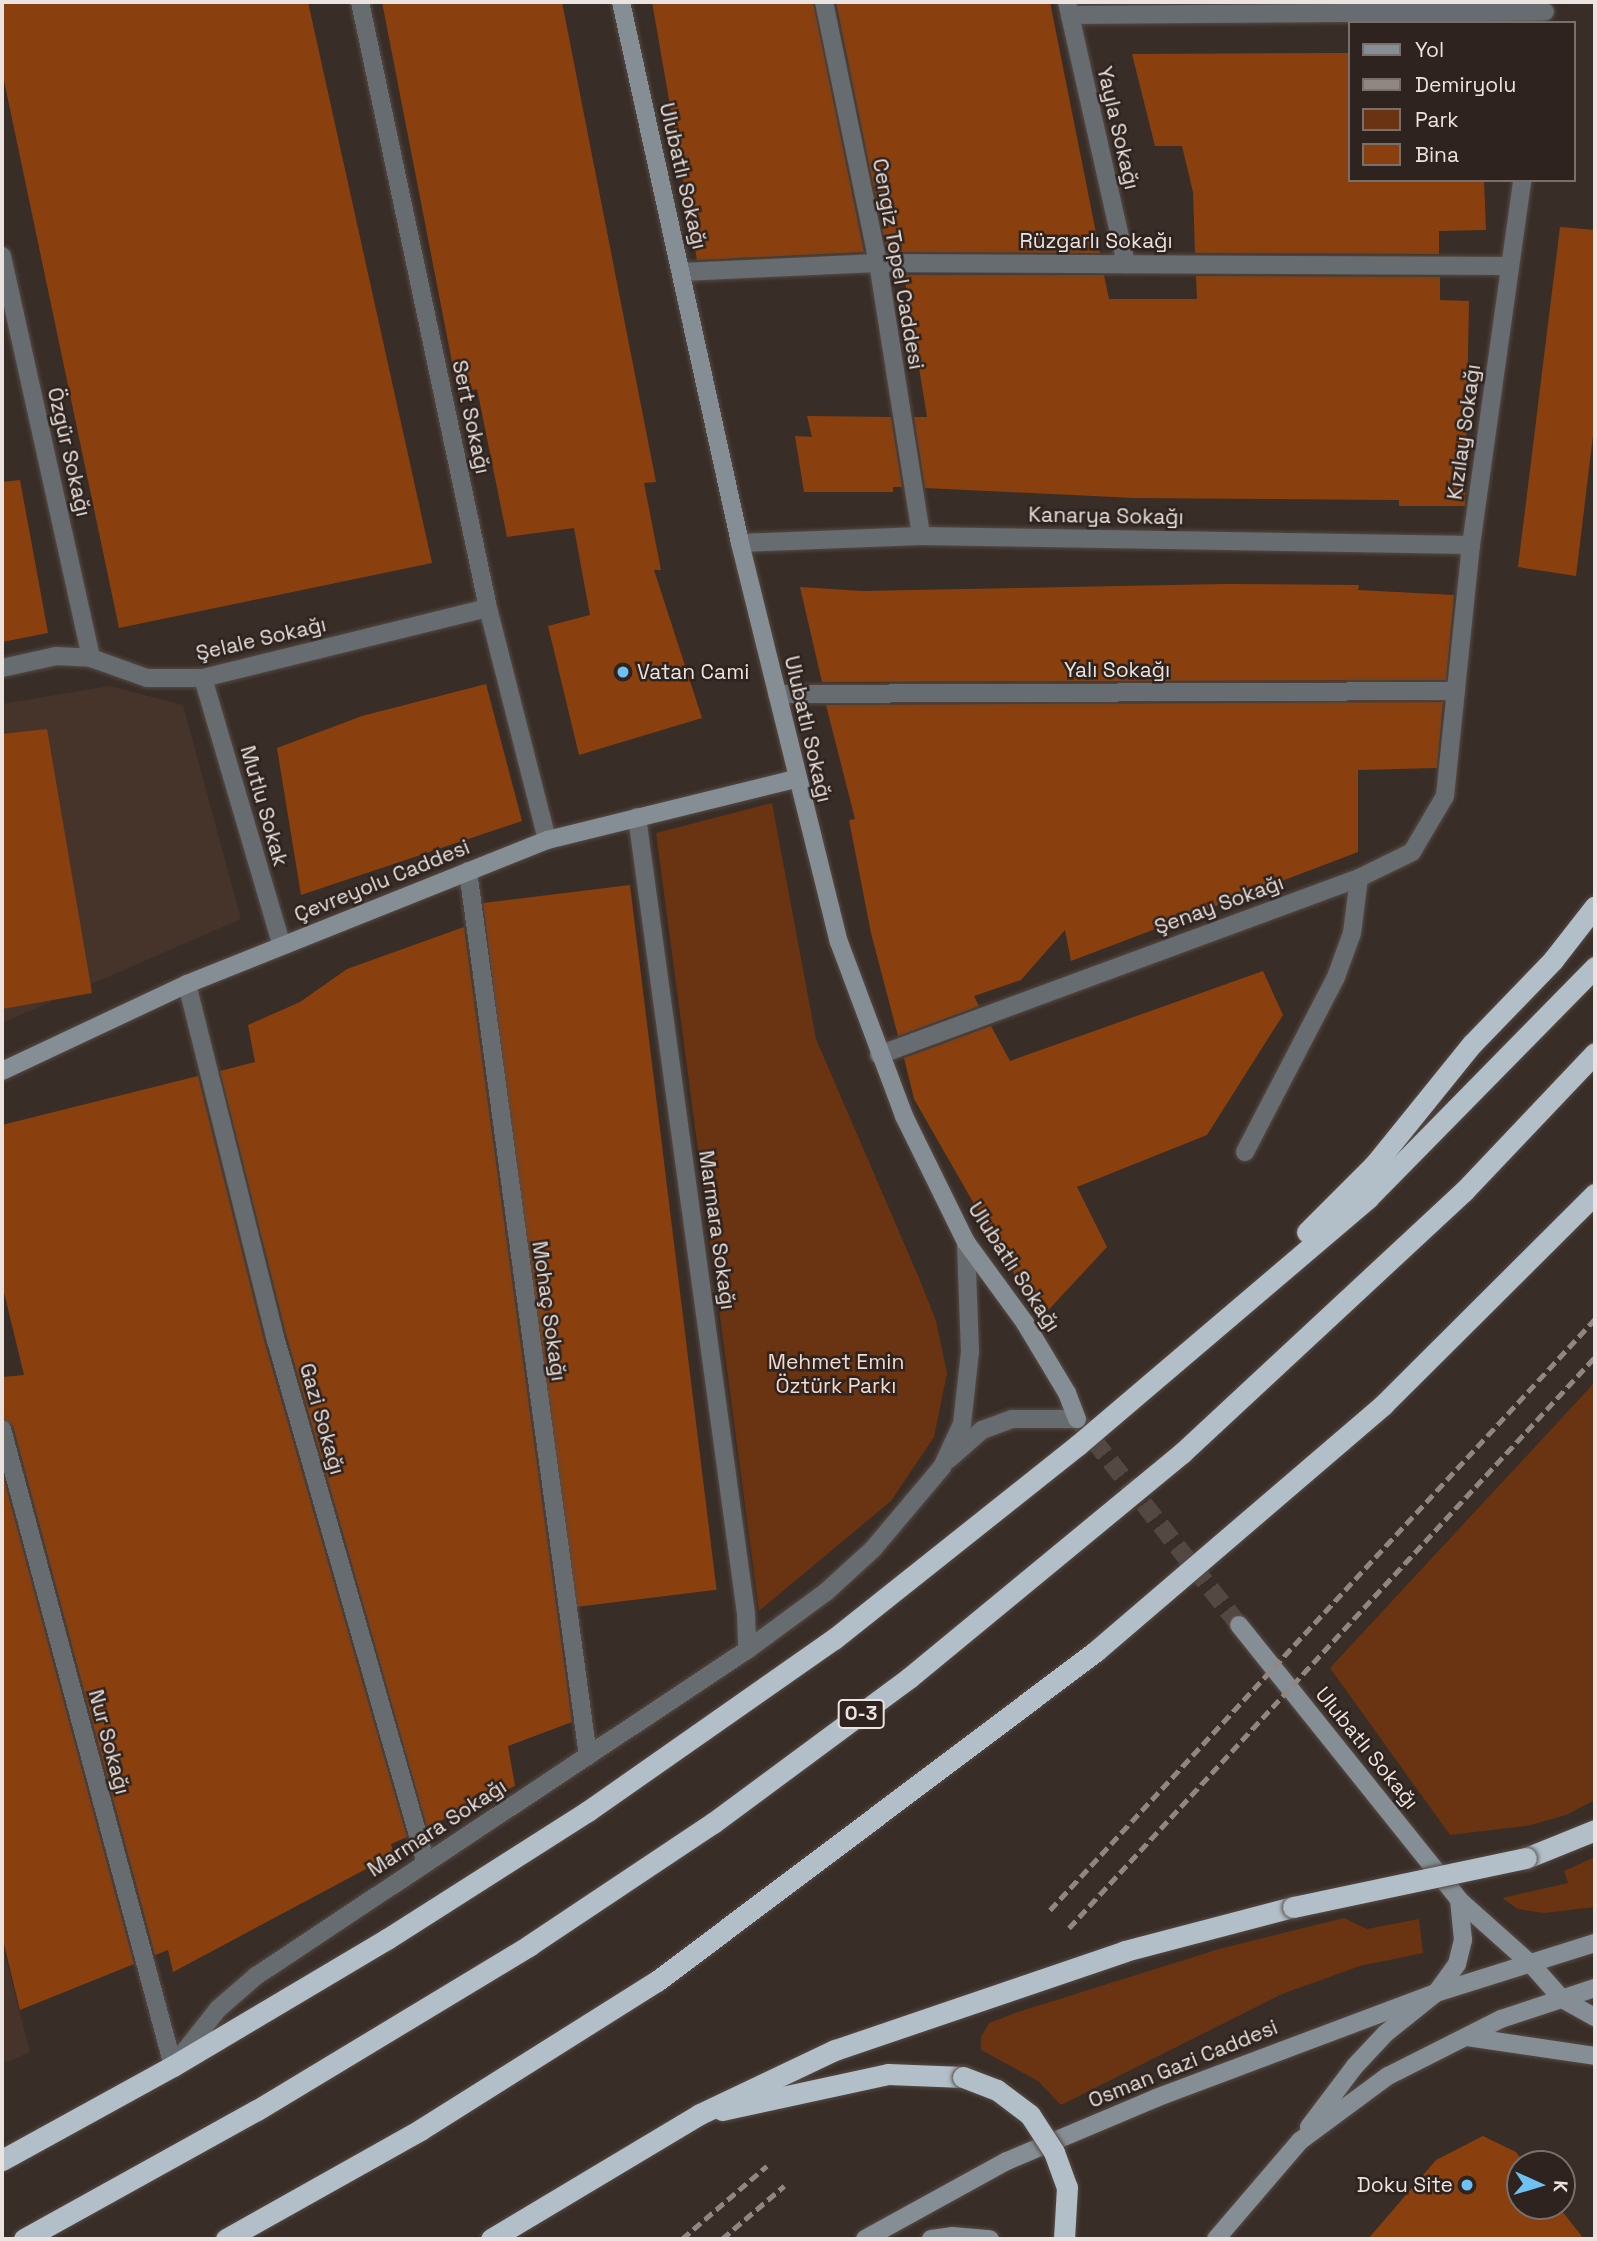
<!DOCTYPE html>
<html>
<head>
<meta charset="utf-8">
<style>
  body { margin:0 }
  #map { position:relative; width:1597px; height:2241px; overflow:hidden; background:#392d27; font-family:"Space Grotesk",sans-serif }
  div>[style] { position:absolute }
  [style*='--x'] { left:calc(var(--x)*1px); top:calc(var(--y)*1px); width:calc(var(--w)*1px); rotate:calc(var(--a)*1deg) }
  .built>* { inset:0; background:#46342b }
  .green>* { inset:0; background:#6a3311 }
  .building>* { inset:0; background:#8a400e; transform-origin:0 0 }
  .secondary-tunnel>* { height:18px; margin-top:-9px; transform-origin:0; background:repeating-linear-gradient(90deg,#544843 0 18px,transparent 0 27px) }
  .roads { filter:drop-shadow(0 0 2px #554a44) drop-shadow(0 0 2px #554a44) }
  .lane>* { height:18px; margin:-9px; padding:0 9px; transform-origin:9px; border-radius:9px; background:#676c70 }
  .street>* { height:18px; margin:-9px; padding:0 9px; transform-origin:9px; border-radius:9px; background:#676c70 }
  .secondary>* { height:18px; margin:-9px; padding:0 9px; transform-origin:9px; border-radius:9px; background:#858e94 }
  .highway>* { height:21px; margin:-10.5px; padding:0 10.5px; transform-origin:10.5px; border-radius:10.5px; background:#b2bfc8 }
  .rail>* { height:5px; margin-top:-2.5px; transform-origin:0; background:repeating-linear-gradient(90deg,#908782 0 10px,transparent 0 15px) }
  .bridges { filter:drop-shadow(0 0 2px #554a44) drop-shadow(0 0 2px #554a44) }
  .highway-bridge>* { height:21px; margin:-10.5px; padding:0 10.5px; transform-origin:10.5px; border-radius:10.5px; background:#b2bfc8 }
  .dots>* { width:19px; height:19px; translate:-50% -50%; box-sizing:border-box; border:4px solid #2e231e; border-radius:50% }
  span { translate:-50% -50%; white-space:nowrap; text-align:center; line-height:1.15; -webkit-text-stroke:5px #2e231e; paint-order:stroke }
  .shield-label span { padding:2px 5px; background:#2e231e; border:2px solid; border-radius:5px; -webkit-text-stroke-width:0 }
  .shield-label { font-size:19px; color:#eae3df; font-weight:700 }
  .street-label { font-size:21px; color:#eae3df }
  .poi-label { font-size:21px; color:#eae3df }
  .left { translate:0 -50%; text-align:left }
  .right { translate:-100% -50%; text-align:right }
  .park-label { font-size:21px; color:#f1dacf }
  .frame { position:absolute; inset:0; border:4px solid #eae3df; pointer-events:none }
  .legend { position:absolute; left:1348px; top:21px; width:228px; height:161px; box-sizing:border-box; background:#2e231e; border:2px solid #79706b; margin:0; padding:9px 12px; list-style:none; font-size:21px; color:#eae3df }
  .legend li { display:flex; align-items:center; gap:14px; height:35px }
  .legend b { width:35px; border:2px solid #79706b }
  .north { position:absolute; left:1506px; top:2150px; width:70px; height:70px; box-sizing:border-box; background:#2e231e; border:2px solid #79706b; border-radius:50%; rotate:94deg; font-size:19px; font-weight:700; line-height:28px; text-align:center; color:#eae3df }
  .north::after { content:''; display:block; margin:auto; width:24px; height:32px; background:#6dc2f3; clip-path:polygon(50% 0,100% 100%,50% 72%,0 100%) }
</style>
</head>
<body>
<div id="map">
  <div class="built">
    <i style="clip-path:polygon(109px 686px,183px 705px,241px 919px,2px 1023px,2px 704px)"></i>
    <i style="clip-path:polygon(2px 1943px,30px 2052px,2px 2064px)"></i>
  </div>
  <div class="green">
    <i style="clip-path:polygon(772px 803px,816px 1039px,919px 1278px,936px 1321px,947px 1373px,934px 1437px,891px 1501px,759px 1611px,656px 833px)"></i>
    <i style="clip-path:polygon(1595px 1382px,1595px 1800px,1566px 1815px,1527px 1826px,1450px 1835px,1330px 1668px)"></i>
    <i style="clip-path:polygon(1595px 1857px,1595px 1907px,1544px 1913px,1518px 1909px,1502px 1898px,1568px 1883px,1564px 1871px)"></i>
    <i style="clip-path:polygon(1344px 1918px,1367px 1929px,1419px 1919px,1423px 1953px,1360px 1966px,1282px 1994px,1061px 2105px,1038px 2081px,981px 2050px,981px 2037px,989px 2023px,1018px 2012px,1219px 1949px)"></i>
  </div>
  <div class="building">
    <i style="clip-path:polygon(2px 2px,308px 2px,432px 563px,119px 628px,2px 71px)"></i>
    <i style="clip-path:polygon(382px 2px,562px 2px,656px 482px,644px 483px,661px 570px,654px 570px,702px 718px,579px 755px,548px 626px,590px 615px,574px 528px,507px 537px,477px 389px,458px 393px)"></i>
    <i style="clip-path:polygon(652px 2px,813px 2px,864px 252px,697px 260px)"></i>
    <i style="clip-path:polygon(836px 2px,1050px 2px,1100px 253px,887px 252px)"></i>
    <i style="clip-path:polygon(1350px 53px,1350px 180px,1484px 180px,1486px 230px,1439px 231px,1439px 254px,1195px 253px,1193px 192px,1182px 146px,1155px 146px,1132px 54px)"></i>
    <i style="clip-path:polygon(1560px 227px,1595px 230px,1595px 419px,1576px 576px,1518px 567px)"></i>
    <i style="clip-path:polygon(904px 275px,1104px 275px,1109px 299px,1197px 299px,1196px 276px,1440px 277px,1440px 300px,1469px 301px,1465px 506px,1399px 506px,1399px 500px,1134px 498px,925px 488px,914px 417px,927px 417px)"></i>
    <i style="clip-path:polygon(807px 416px,891px 417px,902px 487px,893px 487px,893px 492px,804px 492px,795px 436px,812px 437px)"></i>
    <i style="clip-path:polygon(20px 480px,48px 633px,2px 642px,2px 482px)"></i>
    <i style="clip-path:polygon(1225px 584px,1359px 585px,1358px 590px,1454px 595px,1446px 680px,822px 682px,800px 587px,862px 591px)"></i>
    <i style="clip-path:polygon(486px 684px,522px 821px,301px 895px,277px 748px,362px 716px)"></i>
    <i style="clip-path:polygon(1443px 702px,1437px 768px,1358px 770px,1358px 852px,1071px 961px,1065px 930px,1021px 980px,974px 996px,979px 1006px,898px 1036px,871px 933px,849px 820px,855px 819px,826px 705px)"></i>
    <i style="clip-path:polygon(47px 729px,92px 993px,2px 1009px,2px 734px)"></i>
    <i style="left:630px;top:885px;width:710px;height:148px;rotate:83deg"></i>
    <i style="clip-path:polygon(464px 927px,572px 1722px,508px 1746px,515px 1786px,427px 1827px,286px 1334px,220px 1071px,255px 1062px,248px 1025px,300px 1002px,347px 969px)"></i>
    <i style="clip-path:polygon(1263px 971px,1283px 1015px,1207px 1135px,1077px 1187px,1107px 1247px,1040px 1319px,914px 1099px,904px 1058px,991px 1026px,1010px 1061px)"></i>
    <i style="clip-path:polygon(198px 1076px,264px 1340px,407px 1837px,391px 1844px,394px 1854px,173px 1972px,168px 1950px,155px 1955px,13px 1426px,2px 1418px,2px 1377px,24px 1375px,2px 1284px,2px 1125px)"></i>
    <i style="clip-path:polygon(2px 1472px,134px 1964px,20px 2010px,2px 1936px)"></i>
    <i style="clip-path:polygon(1483px 2136px,1516px 2152px,1525px 2164px,1520px 2164px,1520px 2206px,1558px 2206px,1584px 2239px,1368px 2239px,1436px 2160px)"></i>
  </div>
  <div class="secondary-tunnel">
    <i style="--x:1077;--y:1419;--w:262;--a:51.8"></i>
  </div>
  <div class="roads">
    <div class="lane">
      <i style="--x:1245;--y:1152;--w:197;--a:-62.5"></i>
      <i style="--x:1336;--y:977;--w:47;--a:-70"></i>
      <i style="--x:1352;--y:933;--w:55;--a:-82.7"></i>
    </div>
    <div class="street">
      <i style="--x:360;--y:2;--w:619;--a:78.07"></i>
      <i style="--x:488;--y:608;--w:239;--a:75.7"></i>
      <i style="--x:824;--y:2;--w:267;--a:78.3"></i>
      <i style="--x:878;--y:263;--w:276;--a:81"></i>
      <i style="--x:1067;--y:2;--w:269;--a:77.3"></i>
      <i style="--x:1070;--y:15;--w:475;--a:-0.4"></i>
      <i style="--x:2;--y:256;--w:412;--a:77.5"></i>
      <i style="--x:682;--y:272;--w:196;--a:-2.6"></i>
      <i style="--x:878;--y:263;--w:632;--a:0.27"></i>
      <i style="--x:740;--y:543;--w:181;--a:-2.2"></i>
      <i style="--x:921;--y:536;--w:550;--a:0.94"></i>
      <i style="--x:2;--y:668;--w:55;--a:-12.5"></i>
      <i style="--x:56;--y:656;--w:35;--a:3"></i>
      <i style="--x:91;--y:658;--w:59;--a:19.7"></i>
      <i style="--x:147;--y:678;--w:56;--a:0"></i>
      <i style="--x:203;--y:678;--w:293;--a:-13.8"></i>
      <i style="--x:203;--y:678;--w:279;--a:73.6"></i>
      <i style="--x:777;--y:694;--w:679;--a:-0.25"></i>
      <i style="--x:637;--y:817;--w:804;--a:82.21"></i>
      <i style="--x:746;--y:1614;--w:36;--a:88"></i>
      <i style="--x:468;--y:871;--w:893;--a:82.28"></i>
      <i style="--x:187;--y:984;--w:364;--a:76"></i>
      <i style="--x:275;--y:1337;--w:547;--a:73.98"></i>
      <i style="--x:879;--y:1055;--w:512;--a:-20.24"></i>
      <i style="--x:1359;--y:878;--w:59;--a:-26.1"></i>
      <i style="--x:1412;--y:852;--w:65;--a:-59.5"></i>
      <i style="--x:1445;--y:796;--w:252;--a:-84.1"></i>
      <i style="--x:1471;--y:545;--w:369;--a:-82"></i>
      <i style="--x:2;--y:1429;--w:660;--a:74.97"></i>
      <i style="--x:949;--y:1459;--w:44;--a:-41.3"></i>
      <i style="--x:982;--y:1430;--w:32;--a:-20"></i>
      <i style="--x:1012;--y:1419;--w:65;--a:0"></i>
      <i style="--x:177;--y:2061;--w:66;--a:-51.7"></i>
      <i style="--x:218;--y:2009;--w:50;--a:-41"></i>
      <i style="--x:256;--y:1976;--w:589;--a:-33.58"></i>
      <i style="--x:747;--y:1650;--w:98;--a:-36.3"></i>
      <i style="--x:826;--y:1592;--w:64;--a:-42.5"></i>
      <i style="--x:873;--y:1549;--w:107;--a:-49.9"></i>
      <i style="--x:942;--y:1467;--w:47;--a:-65.1"></i>
      <i style="--x:962;--y:1424;--w:72;--a:-83.7"></i>
      <i style="--x:970;--y:1352;--w:110;--a:-92.1"></i>
    </div>
    <div class="secondary">
      <i style="--x:621;--y:2;--w:554;--a:77.59"></i>
      <i style="--x:740;--y:543;--w:411;--a:76.1"></i>
      <i style="--x:839;--y:942;--w:186;--a:69.5"></i>
      <i style="--x:904;--y:1116;--w:140;--a:63.8"></i>
      <i style="--x:966;--y:1242;--w:100;--a:53.9"></i>
      <i style="--x:1025;--y:1323;--w:82;--a:59"></i>
      <i style="--x:1067;--y:1393;--w:28;--a:69"></i>
      <i style="--x:2;--y:1071;--w:204;--a:-25.2"></i>
      <i style="--x:187;--y:984;--w:388;--a:-21.8"></i>
      <i style="--x:547;--y:840;--w:255;--a:-13.8"></i>
      <i style="--x:1239;--y:1625;--w:352;--a:51.3"></i>
      <i style="--x:1459;--y:1900;--w:98;--a:41.7"></i>
      <i style="--x:1532;--y:1965;--w:45;--a:48.6"></i>
      <i style="--x:1562;--y:1999;--w:38;--a:29"></i>
      <i style="--x:1467;--y:2037;--w:129;--a:8.4"></i>
      <i style="--x:1309;--y:2127;--w:76;--a:-53"></i>
      <i style="--x:1355;--y:2066;--w:45;--a:-46.8"></i>
      <i style="--x:1386;--y:2033;--w:64;--a:-38.7"></i>
      <i style="--x:1436;--y:1993;--w:36;--a:-54"></i>
      <i style="--x:1457;--y:1964;--w:25;--a:-76"></i>
      <i style="--x:1463;--y:1940;--w:40;--a:-95.7"></i>
      <i style="--x:865;--y:2239;--w:162;--a:-28.8"></i>
      <i style="--x:1007;--y:2161;--w:162;--a:-22.9"></i>
      <i style="--x:1156;--y:2098;--w:299;--a:-20.6"></i>
      <i style="--x:1436;--y:1993;--w:167;--a:-17.5"></i>
      <i style="--x:931;--y:2239;--w:21;--a:-8"></i>
      <i style="--x:952;--y:2236;--w:38;--a:5"></i>
      <i style="--x:1216;--y:2239;--w:129;--a:-49.4"></i>
      <i style="--x:1300;--y:2141;--w:109;--a:-36.5"></i>
      <i style="--x:1388;--y:2076;--w:127;--a:-26.8"></i>
      <i style="--x:1501;--y:2019;--w:99;--a:-18.3"></i>
    </div>
    <div class="highway">
      <i style="--x:1307;--y:1232;--w:96;--a:-45"></i>
      <i style="--x:1375;--y:1164;--w:154;--a:-51.1"></i>
      <i style="--x:1472;--y:1044;--w:117;--a:-46"></i>
      <i style="--x:1553;--y:960;--w:68;--a:-52.1"></i>
      <i style="--x:1526;--y:1858;--w:74;--a:-22.1"></i>
      <i style="--x:722;--y:2110;--w:170;--a:-12.2"></i>
      <i style="--x:888;--y:2074;--w:75;--a:2.3"></i>
      <i style="--x:2;--y:2160;--w:195;--a:-28.8"></i>
      <i style="--x:173;--y:2066;--w:249;--a:-30.7"></i>
      <i style="--x:387;--y:1939;--w:238;--a:-32.5"></i>
      <i style="--x:588;--y:1811;--w:300;--a:-35"></i>
      <i style="--x:834;--y:1639;--w:312;--a:-38.5"></i>
      <i style="--x:1078;--y:1445;--w:381;--a:-40.4"></i>
      <i style="--x:1368;--y:1198;--w:324;--a:-45.5"></i>
      <i style="--x:24;--y:2239;--w:266;--a:-29"></i>
      <i style="--x:257;--y:2110;--w:319;--a:-31.1"></i>
      <i style="--x:530;--y:1945;--w:220;--a:-33.7"></i>
      <i style="--x:713;--y:1823;--w:244;--a:-36.5"></i>
      <i style="--x:909;--y:1678;--w:354;--a:-39.5"></i>
      <i style="--x:1182;--y:1453;--w:385;--a:-42.9"></i>
      <i style="--x:1464;--y:1191;--w:190;--a:-46.5"></i>
      <i style="--x:226;--y:2239;--w:223;--a:-29.3"></i>
      <i style="--x:420;--y:2130;--w:280;--a:-32.2"></i>
      <i style="--x:657;--y:1981;--w:549;--a:-36.93"></i>
      <i style="--x:1096;--y:1651;--w:378;--a:-40.6"></i>
      <i style="--x:1383;--y:1405;--w:299;--a:-44.9"></i>
      <i style="--x:491;--y:2239;--w:244;--a:-30.9"></i>
      <i style="--x:700;--y:2114;--w:149;--a:-25.4"></i>
      <i style="--x:835;--y:2050;--w:306;--a:-18.8"></i>
      <i style="--x:1125;--y:1951;--w:174;--a:-14.7"></i>
    </div>
  </div>
  <div class="rail">
    <i style="--x:1050;--y:1910;--w:804;--a:-47.32"></i>
    <i style="--x:1069;--y:1928;--w:776;--a:-47.35"></i>
    <i style="--x:682;--y:2239;--w:112;--a:-40.7"></i>
    <i style="--x:722;--y:2239;--w:82;--a:-40.5"></i>
  </div>
  <div class="bridges">
    <div class="highway-bridge">
      <i style="--x:1293;--y:1907;--w:238;--a:-11.9"></i>
      <i style="--x:963;--y:2077;--w:36;--a:21"></i>
      <i style="--x:997;--y:2090;--w:41;--a:37.1"></i>
      <i style="--x:1030;--y:2115;--w:44;--a:57"></i>
      <i style="--x:1054;--y:2152;--w:37;--a:70"></i>
      <i style="--x:1067;--y:2187;--w:52;--a:93.3"></i>
    </div>
  </div>
  <div class="dots">
    <i style="left:623px;top:672px;background:#6dc2f3"></i>
    <i style="left:1467px;top:2185px;background:#6dc2f3"></i>
  </div>
  <div class="shield-label">
    <span style="left:861px;top:1714px">O-3</span>
  </div>
  <div class="street-label">
    <span style="left:1118px;top:128px;rotate:77deg">Yayla Sokağı</span>
    <span style="left:683px;top:176px;rotate:77deg">Ulubatlı Sokağı</span>
    <span style="left:1096px;top:241px">Rüzgarlı Sokağı</span>
    <span style="left:898px;top:264px;rotate:80deg">Cengiz Topel Caddesi</span>
    <span style="left:471px;top:417px;rotate:78deg">Sert Sokağı</span>
    <span style="left:1464px;top:432px;rotate:-82deg">Kızılay Sokağı</span>
    <span style="left:69px;top:452px;rotate:77deg">Özgür Sokağı</span>
    <span style="left:1106px;top:516px;rotate:1deg">Kanarya Sokağı</span>
    <span style="left:261px;top:639px;rotate:-13deg">Şelale Sokağı</span>
    <span style="left:1117px;top:670px">Yalı Sokağı</span>
    <span style="left:808px;top:729px;rotate:77deg">Ulubatlı Sokağı</span>
    <span style="left:264px;top:806px;rotate:74deg">Mutlu Sokak</span>
    <span style="left:382px;top:881px;rotate:-22deg">Çevreyolu Caddesi</span>
    <span style="left:1219px;top:905px;rotate:-20deg">Şenay Sokağı</span>
    <span style="left:717px;top:1230px;rotate:82deg">Marmara Sokağı</span>
    <span style="left:1014px;top:1267px;rotate:57deg">Ulubatlı Sokağı</span>
    <span style="left:549px;top:1311px;rotate:82deg">Mohaç Sokağı</span>
    <span style="left:322px;top:1419px;rotate:74deg">Gazi Sokağı</span>
    <span style="left:109px;top:1742px;rotate:75deg">Nur Sokağı</span>
    <span style="left:1367px;top:1748px;rotate:51deg">Ulubatlı Sokağı</span>
    <span style="left:437px;top:1828px;rotate:-33deg">Marmara Sokağı</span>
    <span style="left:1183px;top:2064px;rotate:-22deg">Osman Gazi Caddesi</span>
  </div>
  <div class="poi-label">
    <span class="left" style="left:637px;top:672px">Vatan Cami</span>
    <span class="right" style="left:1453px;top:2185px">Doku Site</span>
  </div>
  <div class="park-label">
    <span style="left:836px;top:1374px">Mehmet Emin<br>Öztürk Parkı</span>
  </div>
  <div class="frame"></div>
  <ul class="legend">
  <li><b style="height:9px;background:#858e94"></b>Yol</li>
  <li><b style="height:9px;background:#908782"></b>Demiryolu</li>
  <li><b style="height:19px;background:#6a3311"></b>Park</li>
  <li><b style="height:19px;background:#8a400e"></b>Bina</li>
  </ul>
  <div class="north">K</div>
</div>
</body>
</html>
